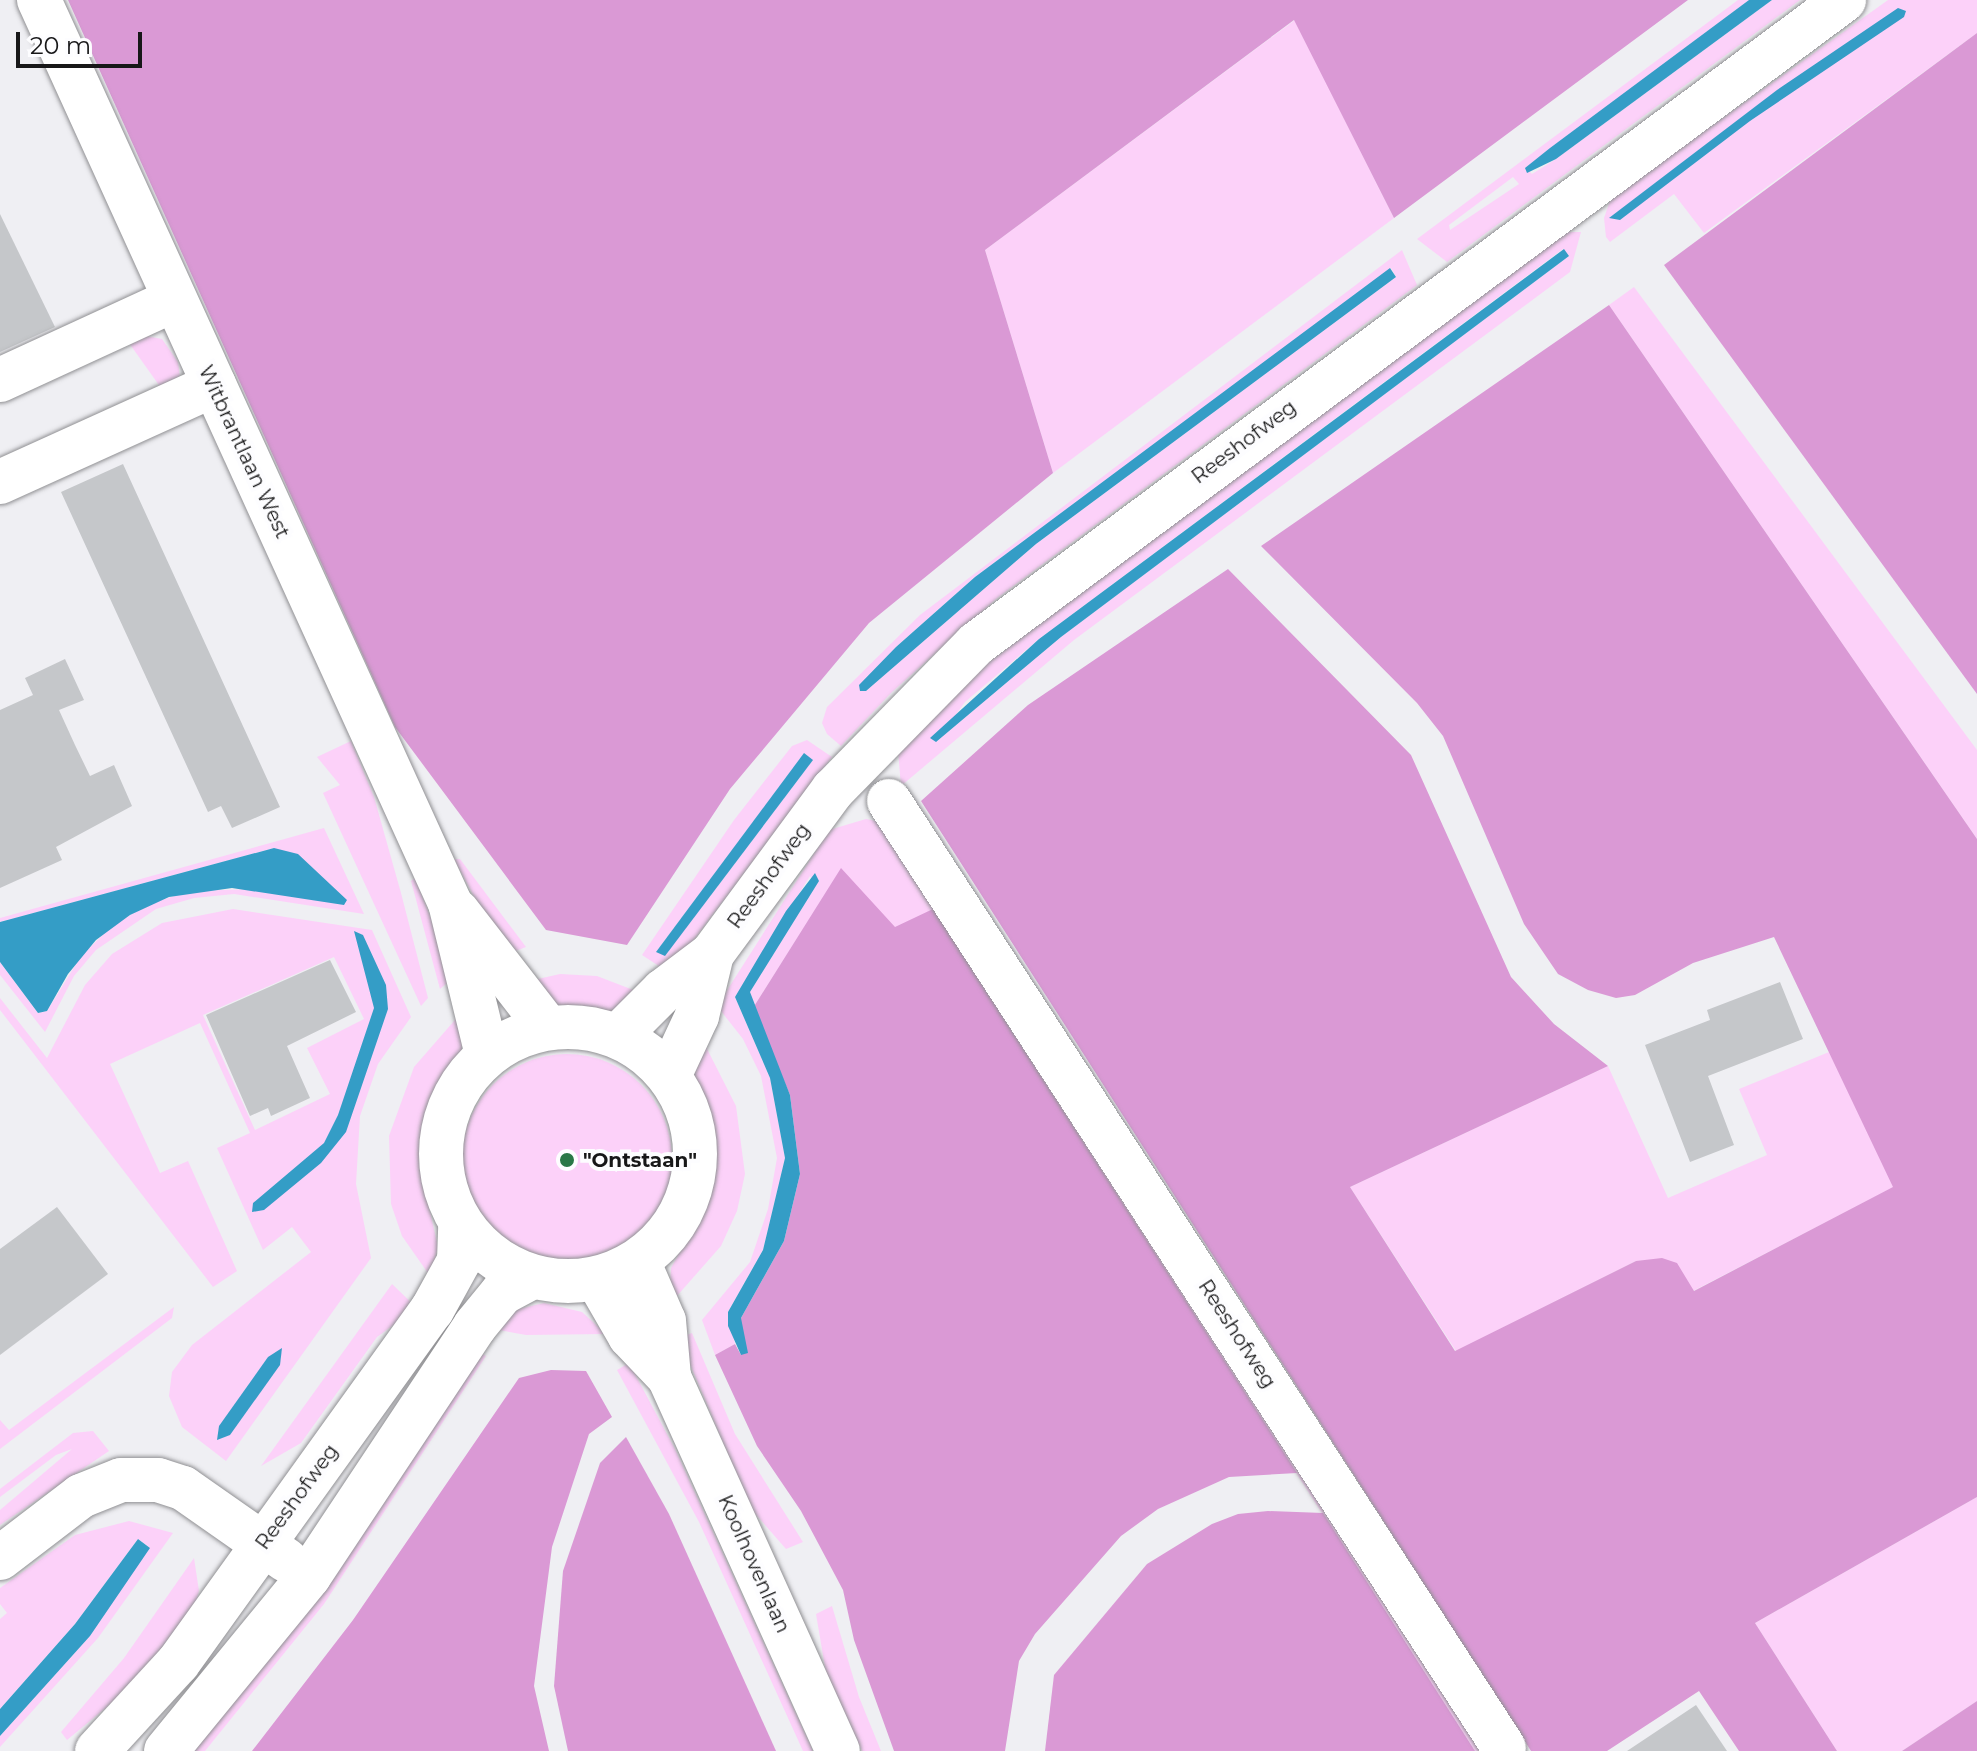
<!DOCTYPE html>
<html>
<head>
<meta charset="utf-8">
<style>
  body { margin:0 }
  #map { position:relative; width:1977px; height:1751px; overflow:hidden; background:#efeff3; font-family:Montserrat,sans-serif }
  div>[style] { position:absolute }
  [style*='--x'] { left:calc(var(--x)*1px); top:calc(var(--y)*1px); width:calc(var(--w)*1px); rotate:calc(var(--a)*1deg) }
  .green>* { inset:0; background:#fcd1f9 }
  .round { border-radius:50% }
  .forest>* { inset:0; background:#da99d5 }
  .water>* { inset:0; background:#349dc6 }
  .building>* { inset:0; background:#c5c7ca }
  .roads { filter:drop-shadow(0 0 2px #909093) drop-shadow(0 0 2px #909093) }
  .minor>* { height:44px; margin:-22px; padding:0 22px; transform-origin:22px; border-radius:22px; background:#fff }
  .minor>.ring { margin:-22px; padding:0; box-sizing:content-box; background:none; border:44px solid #fff; border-radius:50% }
  .dots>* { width:22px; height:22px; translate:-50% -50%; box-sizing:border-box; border:4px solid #fdfdff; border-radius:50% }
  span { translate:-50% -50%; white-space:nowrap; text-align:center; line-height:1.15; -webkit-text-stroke:8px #fdfdff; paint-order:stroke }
  .street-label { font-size:20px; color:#171718 }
  .poi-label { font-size:20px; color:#171718; font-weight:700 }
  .left { translate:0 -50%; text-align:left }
  .scale { position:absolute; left:16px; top:32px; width:126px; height:36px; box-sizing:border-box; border:4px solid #171718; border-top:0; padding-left:10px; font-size:24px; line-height:28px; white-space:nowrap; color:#171718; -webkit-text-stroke:6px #fdfdff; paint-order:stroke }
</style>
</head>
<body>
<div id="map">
  <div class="green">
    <i style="clip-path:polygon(evenodd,1738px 0,1749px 0,1526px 168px,1532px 174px,1556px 159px,1772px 0,1800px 0,1447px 262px,1417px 239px,1738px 0,1513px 177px,1519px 184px,1450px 230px,1449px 225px,1513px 177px)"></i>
    <i style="clip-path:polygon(1888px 0,1977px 0,1977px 33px,1704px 233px,1674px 194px,1610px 242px,1606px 237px,1604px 218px,1611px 198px)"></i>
    <i style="clip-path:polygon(1295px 20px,1394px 218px,1053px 473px,985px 250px)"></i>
    <i style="clip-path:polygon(evenodd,1565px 232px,1581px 232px,1570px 272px,1074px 640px,901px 786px,898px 751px,988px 663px,1565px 232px,1563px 249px,1569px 256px,1061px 637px,936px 742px,965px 702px,1039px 639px,1563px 249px)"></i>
    <i style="clip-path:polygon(evenodd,1402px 250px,1417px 285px,996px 599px,891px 693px,841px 746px,827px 734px,822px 723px,827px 707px,920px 615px,1402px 250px,1391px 268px,1396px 277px,1036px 544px,866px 691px,896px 647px,975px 577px,1391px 268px)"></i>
    <i style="clip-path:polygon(1634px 287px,1977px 750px,1977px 839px,1609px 305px)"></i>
    <i style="clip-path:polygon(146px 336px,162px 339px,178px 362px,180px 377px,166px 395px,129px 343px)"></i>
    <i style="clip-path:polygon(evenodd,807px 740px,832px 757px,686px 950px,668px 972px,642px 955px,734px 820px,792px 746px,807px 740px,805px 754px,812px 761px,708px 899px,656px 952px,805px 754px)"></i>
    <i style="clip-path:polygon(351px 741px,374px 797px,401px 893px,428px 998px,421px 1006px,323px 793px,340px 785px,317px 757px)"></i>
    <i style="clip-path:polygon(866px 819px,876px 821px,1489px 1751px,1475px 1751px,934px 910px,895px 928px,841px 869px,753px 1008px,750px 992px,816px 885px,810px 876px,735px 997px,770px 1078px,785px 1158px,763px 1250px,728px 1312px,735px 1344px,715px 1355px,702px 1320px,750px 1262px,768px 1209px,777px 1158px,761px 1076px,743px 1039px,717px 1006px,829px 830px)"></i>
    <i style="clip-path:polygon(324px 828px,364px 914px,234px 894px,194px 898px,156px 909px,96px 950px,74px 976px,45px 1032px,0 975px,0 962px,38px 1013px,47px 1011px,81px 956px,112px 926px,149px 904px,190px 891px,254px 889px,274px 848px,0 922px,0 918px)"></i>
    <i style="clip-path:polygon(454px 859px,460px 859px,526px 947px,505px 955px)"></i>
    <i style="clip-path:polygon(415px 878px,454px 977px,440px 989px,411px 881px)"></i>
    <i style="clip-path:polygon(evenodd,233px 909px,372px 930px,411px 1017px,378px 1064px,360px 1116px,356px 1184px,371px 1258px,226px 1461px,182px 1427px,169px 1396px,172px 1372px,192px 1345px,311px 1252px,292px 1227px,263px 1250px,257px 1237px,217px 1148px,250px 1133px,200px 1023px,110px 1064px,160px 1173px,188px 1161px,237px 1271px,213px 1287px,0 1010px,0 998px,47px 1058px,85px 985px,112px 954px,162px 923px,233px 909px,334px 957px,364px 1019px,307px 1048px,330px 1094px,255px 1130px,203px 1015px,334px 957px)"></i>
    <i style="clip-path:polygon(560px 974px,597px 976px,641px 993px,608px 1016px,588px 1017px,555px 1004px,529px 981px)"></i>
    <i style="clip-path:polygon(461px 1013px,462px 1050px,432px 1107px,423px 1139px,422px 1176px,438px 1247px,430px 1276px,402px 1236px,391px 1204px,389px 1136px,414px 1067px)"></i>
    <i style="clip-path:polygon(700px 1035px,736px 1106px,745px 1174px,737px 1211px,721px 1246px,669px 1305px,671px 1268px,700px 1215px,710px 1168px,708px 1130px,694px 1078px)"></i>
    <i style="clip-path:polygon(1829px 1052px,1894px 1187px,1693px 1291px,1636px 1261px,1456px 1351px,1350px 1187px,1608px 1066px,1668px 1198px,1767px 1155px,1739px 1089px)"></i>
    <i class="round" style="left:462px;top:1054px;width:210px;height:210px"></i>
    <i style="clip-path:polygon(392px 1284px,417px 1308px,377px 1337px,301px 1443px,261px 1466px)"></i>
    <i style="clip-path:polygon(544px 1303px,582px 1312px,606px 1334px,526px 1335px,499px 1330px,495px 1324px,518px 1309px)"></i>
    <i style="clip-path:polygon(174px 1307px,172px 1318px,0 1449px,0 1420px,9px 1430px)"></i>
    <i style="clip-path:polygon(692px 1333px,735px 1434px,803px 1542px,786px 1549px,751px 1509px,679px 1338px)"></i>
    <i style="clip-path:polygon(474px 1349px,486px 1356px,324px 1604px,205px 1751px,188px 1751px)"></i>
    <i style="clip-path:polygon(629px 1363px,675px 1449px,813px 1751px,803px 1751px,699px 1522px,617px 1370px)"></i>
    <i style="clip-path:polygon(93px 1431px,109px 1451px,0 1525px,0 1510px,72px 1449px,56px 1455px,0 1497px,0 1489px,73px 1433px)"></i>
    <i style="clip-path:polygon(1977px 1497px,1977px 1701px,1902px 1751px,1837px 1751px,1755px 1623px)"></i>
    <i style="clip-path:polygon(129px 1521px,173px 1533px,98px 1638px,0 1747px,0 1736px,90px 1636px,149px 1547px,138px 1539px,75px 1624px,0 1709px,0 1619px,7px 1613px,0 1604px,0 1588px,75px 1535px)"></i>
    <i style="clip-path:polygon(194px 1558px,199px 1591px,195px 1605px,131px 1687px,67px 1740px,61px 1732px,124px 1658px)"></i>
    <i style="clip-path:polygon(832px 1606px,859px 1697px,881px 1751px,862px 1751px,826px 1673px,816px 1614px)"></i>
  </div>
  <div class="forest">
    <i style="clip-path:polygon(68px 0,1688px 0,1394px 218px,1294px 20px,985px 250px,1053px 473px,869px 623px,730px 789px,627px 945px,546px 930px,395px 727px)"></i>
    <i style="clip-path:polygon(1977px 33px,1977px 694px,1664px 265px)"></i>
    <i style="clip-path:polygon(1609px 305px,1977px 839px,1977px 1497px,1755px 1623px,1837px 1751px,1739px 1751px,1699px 1691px,1607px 1751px,1531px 1751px,921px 801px,1028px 705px,1228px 569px,1411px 755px,1511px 977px,1554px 1024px,1608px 1066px,1350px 1187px,1455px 1351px,1636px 1261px,1662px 1258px,1677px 1263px,1694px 1291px,1893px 1187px,1774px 937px,1693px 963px,1635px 995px,1616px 998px,1588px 990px,1558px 974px,1524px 924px,1443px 736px,1417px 703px,1261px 546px)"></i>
    <i style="clip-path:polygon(841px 868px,895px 927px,933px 909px,1297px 1473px,1229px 1477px,1158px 1509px,1121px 1536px,1035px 1634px,1019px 1661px,1005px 1751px,894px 1751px,854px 1640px,843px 1590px,801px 1511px,757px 1446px,715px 1355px,735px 1344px,741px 1355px,741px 1318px,784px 1241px,800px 1174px,790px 1095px,753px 1008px)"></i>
    <i style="clip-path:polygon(551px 1370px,586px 1371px,612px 1417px,589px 1434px,552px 1547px,534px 1686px,549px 1751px,252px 1751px,353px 1620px,519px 1378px)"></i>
    <i style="clip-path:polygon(626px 1437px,669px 1514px,776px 1751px,568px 1751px,554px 1686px,563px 1571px,600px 1463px)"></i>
    <i style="clip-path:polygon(1268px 1511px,1323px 1513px,1475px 1751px,1045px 1751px,1054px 1675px,1147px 1564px,1212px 1524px,1238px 1514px)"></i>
    <i style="clip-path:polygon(1977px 1701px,1977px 1751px,1902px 1751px)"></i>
  </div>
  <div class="water">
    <i style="clip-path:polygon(1749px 0,1772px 0,1556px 159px,1527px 173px,1525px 168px,1550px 148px)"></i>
    <i style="clip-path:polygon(1898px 8px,1906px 11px,1904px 17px,1750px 121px,1620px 220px,1609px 218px,1777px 90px)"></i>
    <i style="clip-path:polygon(1564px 249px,1569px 256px,1061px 637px,936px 742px,930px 738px,1039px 639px)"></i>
    <i style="clip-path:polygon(1390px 268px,1396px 277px,1036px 544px,866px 691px,860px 691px,859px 685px,896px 647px,975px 577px)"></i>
    <i style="clip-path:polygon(804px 753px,813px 760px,665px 956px,656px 952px)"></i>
    <i style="clip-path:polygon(274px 848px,298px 854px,347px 900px,344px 905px,232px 888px,169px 897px,130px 915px,96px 940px,68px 974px,47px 1011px,38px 1013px,0 962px,0 922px)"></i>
    <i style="clip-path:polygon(815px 873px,819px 881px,750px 992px,790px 1095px,800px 1174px,784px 1241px,741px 1318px,748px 1353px,741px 1355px,728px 1326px,728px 1312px,763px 1250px,785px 1158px,770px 1078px,735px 997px,786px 911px)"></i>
    <i style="clip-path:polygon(354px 931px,363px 935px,386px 985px,388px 1009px,346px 1132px,321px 1163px,264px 1210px,252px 1212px,253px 1203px,324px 1143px,338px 1115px,374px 1008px)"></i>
    <i style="clip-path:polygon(282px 1348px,280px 1365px,230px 1435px,217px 1440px,219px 1426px,268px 1357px)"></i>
    <i style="clip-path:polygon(138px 1539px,150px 1548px,90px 1636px,0 1736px,0 1709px,75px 1624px)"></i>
  </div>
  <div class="building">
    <i style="clip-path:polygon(0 214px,55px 327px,0 352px)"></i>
    <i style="clip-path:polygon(123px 464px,280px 807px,232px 828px,221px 806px,208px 812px,61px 492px)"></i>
    <i style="clip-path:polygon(65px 659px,84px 700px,59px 710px,75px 745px,90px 776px,114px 765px,132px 806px,56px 847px,62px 860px,0 888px,0 710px,33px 695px,25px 678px)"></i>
    <i style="clip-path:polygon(330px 960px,356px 1012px,287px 1046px,310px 1098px,271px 1116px,268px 1108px,250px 1116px,206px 1015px)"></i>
    <i style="clip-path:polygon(1780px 982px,1803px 1039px,1708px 1076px,1734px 1145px,1690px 1162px,1645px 1045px,1710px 1020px,1707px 1010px)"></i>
    <i style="clip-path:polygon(57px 1207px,108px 1274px,0 1355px,0 1249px)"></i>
    <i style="clip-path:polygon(1696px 1705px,1727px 1751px,1627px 1751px)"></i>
  </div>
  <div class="roads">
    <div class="minor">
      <i style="--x:39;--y:0;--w:992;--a:65.53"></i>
      <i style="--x:450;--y:903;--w:156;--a:76.3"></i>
      <i style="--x:0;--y:380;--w:192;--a:-24.7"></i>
      <i style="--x:0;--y:482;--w:235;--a:-24.4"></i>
      <i style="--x:889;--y:801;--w:1129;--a:57"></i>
      <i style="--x:457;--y:911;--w:147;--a:52.2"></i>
      <i class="ring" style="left:441px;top:1027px;width:210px;height:210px"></i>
      <i style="--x:618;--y:1036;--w:64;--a:-45"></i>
      <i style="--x:663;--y:991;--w:61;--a:-37.1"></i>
      <i style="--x:712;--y:954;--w:204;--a:-53.6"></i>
      <i style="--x:833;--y:790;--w:204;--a:-45.6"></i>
      <i style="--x:976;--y:644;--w:1081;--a:-36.57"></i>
      <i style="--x:669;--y:1076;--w:66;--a:-65"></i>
      <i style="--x:697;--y:1016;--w:64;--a:-76.4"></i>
      <i style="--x:638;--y:1261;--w:65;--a:66.6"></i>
      <i style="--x:664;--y:1321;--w:56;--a:84.9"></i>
      <i style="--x:669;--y:1377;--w:410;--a:65.7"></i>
      <i style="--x:597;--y:1279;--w:66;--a:59.9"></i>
      <i style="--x:630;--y:1336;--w:57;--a:46.4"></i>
      <i style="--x:0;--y:1558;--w:102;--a:-37.4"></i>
      <i style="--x:81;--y:1496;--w:43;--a:-21.8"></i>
      <i style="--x:121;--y:1480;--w:37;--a:0"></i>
      <i style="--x:158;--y:1480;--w:26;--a:18"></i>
      <i style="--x:183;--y:1488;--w:126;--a:35"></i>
      <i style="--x:97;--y:1751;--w:120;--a:-47.4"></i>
      <i style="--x:178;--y:1663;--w:435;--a:-54.3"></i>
      <i style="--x:432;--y:1310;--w:56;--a:-61.1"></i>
      <i style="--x:459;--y:1261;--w:37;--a:-88"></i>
      <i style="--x:166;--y:1751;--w:226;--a:-50.7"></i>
      <i style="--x:309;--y:1576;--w:300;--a:-56.4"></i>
      <i style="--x:475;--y:1326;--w:43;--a:-50.7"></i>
      <i style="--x:502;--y:1293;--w:34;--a:-28"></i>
    </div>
  </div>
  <div class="dots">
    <i style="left:567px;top:1160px;background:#2a7747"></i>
  </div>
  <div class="street-label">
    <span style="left:1244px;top:442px;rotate:-37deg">Reeshofweg</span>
    <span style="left:244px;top:452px;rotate:65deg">Witbrantlaan West</span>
    <span style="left:769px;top:876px;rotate:-54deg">Reeshofweg</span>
    <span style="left:1237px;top:1334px;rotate:57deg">Reeshofweg</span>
    <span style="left:297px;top:1497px;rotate:-54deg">Reeshofweg</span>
    <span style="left:754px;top:1564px;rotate:66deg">Koolhovenlaan</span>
  </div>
  <div class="poi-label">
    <span class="left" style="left:583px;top:1160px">"Ontstaan"</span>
  </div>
  <div class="scale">20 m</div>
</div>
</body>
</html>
